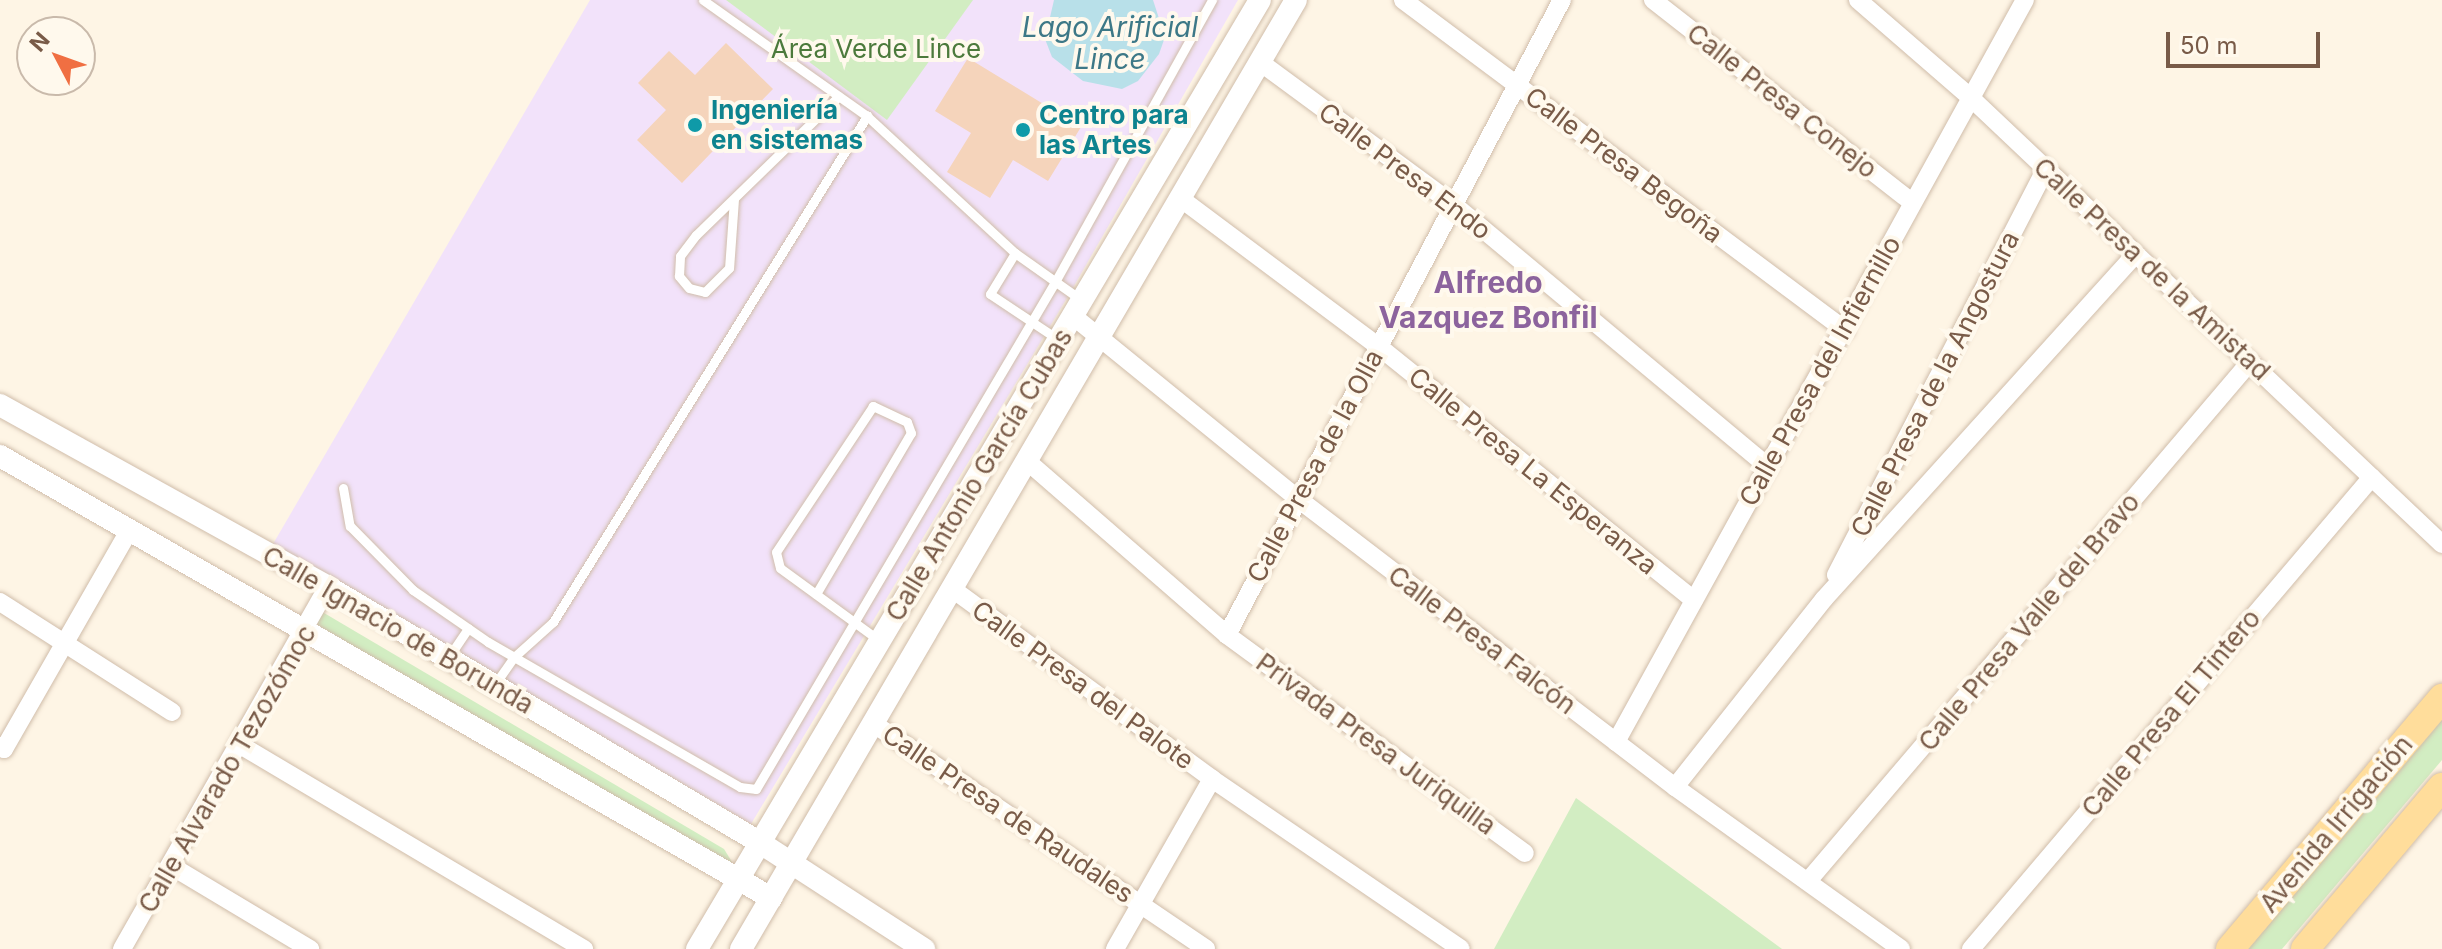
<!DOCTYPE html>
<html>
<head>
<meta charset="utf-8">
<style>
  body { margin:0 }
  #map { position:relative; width:2442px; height:949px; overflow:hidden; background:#fef5e5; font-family:Inter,sans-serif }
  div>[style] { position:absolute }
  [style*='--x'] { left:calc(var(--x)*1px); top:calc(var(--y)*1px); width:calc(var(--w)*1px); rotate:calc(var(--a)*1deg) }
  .education>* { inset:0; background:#f2e2fa }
  .green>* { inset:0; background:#d2edc2 }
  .water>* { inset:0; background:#b8e0e9 }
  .building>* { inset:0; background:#f5d4bb }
  .roads { filter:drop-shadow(0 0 2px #d0bdaa) drop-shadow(0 0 2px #d0bdaa) }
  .service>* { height:9px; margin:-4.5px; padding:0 4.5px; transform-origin:4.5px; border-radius:4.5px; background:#fff }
  .minor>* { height:18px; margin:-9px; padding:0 9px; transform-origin:9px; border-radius:9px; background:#fff }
  .tertiary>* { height:22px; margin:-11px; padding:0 11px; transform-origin:11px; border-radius:11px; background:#fff }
  .primary>* { height:28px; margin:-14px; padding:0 14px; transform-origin:14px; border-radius:14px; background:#ffdd9b }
  .dots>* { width:22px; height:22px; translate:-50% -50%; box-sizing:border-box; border:4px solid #fff9ed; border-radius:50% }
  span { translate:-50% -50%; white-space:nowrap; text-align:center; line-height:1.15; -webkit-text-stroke:8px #fff9ed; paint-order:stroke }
  .park-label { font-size:26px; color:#4c7a3c }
  .street-label { font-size:26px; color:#795b48 }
  .culture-label { font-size:26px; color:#0d838f; font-weight:700 }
  .left { translate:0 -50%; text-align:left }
  .water-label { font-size:28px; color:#3d7887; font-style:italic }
  .quarter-label { font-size:30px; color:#8c639d; font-weight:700 }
  .north { position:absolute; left:16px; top:16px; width:80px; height:80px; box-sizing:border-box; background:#fff9ed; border:2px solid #c9baab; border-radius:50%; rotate:311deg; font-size:22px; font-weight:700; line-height:32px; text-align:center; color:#795b48 }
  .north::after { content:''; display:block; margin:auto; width:28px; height:36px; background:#f06f42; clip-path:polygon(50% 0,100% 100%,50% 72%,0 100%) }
  .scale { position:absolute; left:2166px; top:32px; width:154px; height:36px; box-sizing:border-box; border:4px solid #795b48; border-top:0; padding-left:10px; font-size:24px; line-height:28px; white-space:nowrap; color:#795b48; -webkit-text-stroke:6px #fff9ed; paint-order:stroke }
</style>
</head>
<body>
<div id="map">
  <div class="education">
    <i style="clip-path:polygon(590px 0,1238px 0,1070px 293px,751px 824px,273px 544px)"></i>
  </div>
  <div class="green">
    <i style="clip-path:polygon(726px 0,973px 0,887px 120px)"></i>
    <i style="clip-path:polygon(319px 610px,724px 849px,732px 862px,718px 862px,316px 624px)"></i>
    <i style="clip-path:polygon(2442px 720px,2442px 760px,2282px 949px,2248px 949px)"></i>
    <i style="clip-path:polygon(1576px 798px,1782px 949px,1494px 949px)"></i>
  </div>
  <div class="water">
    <i style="clip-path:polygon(1054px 0,1153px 0,1165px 37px,1159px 54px,1138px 81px,1122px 89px,1083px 81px,1052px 57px,1045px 39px)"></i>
  </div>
  <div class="building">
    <i style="clip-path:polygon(726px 43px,773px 89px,682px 183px,637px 140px,666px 110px,638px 83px,669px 51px,695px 75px)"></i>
    <i style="clip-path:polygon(968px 58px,1081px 127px,1048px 181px,1013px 160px,990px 198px,947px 172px,971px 133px,935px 111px)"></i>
  </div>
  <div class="roads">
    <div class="service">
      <i style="--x:703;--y:0;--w:201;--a:35.3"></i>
      <i style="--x:867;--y:116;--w:202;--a:42.8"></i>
      <i style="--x:1015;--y:253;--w:80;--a:35.3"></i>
      <i style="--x:734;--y:199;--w:69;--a:94.1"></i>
      <i style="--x:729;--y:268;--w:34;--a:135"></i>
      <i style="--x:705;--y:292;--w:16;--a:-166"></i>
      <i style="--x:689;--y:288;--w:16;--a:-130"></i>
      <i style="--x:679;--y:276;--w:20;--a:-87"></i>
      <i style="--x:680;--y:256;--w:26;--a:-53"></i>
      <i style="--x:696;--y:235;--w:199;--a:-44.2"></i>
      <i style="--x:1015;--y:253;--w:48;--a:121.4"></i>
      <i style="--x:990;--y:294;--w:83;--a:33.7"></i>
      <i style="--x:343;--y:488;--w:39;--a:80"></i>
      <i style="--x:350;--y:526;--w:90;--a:45.5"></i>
      <i style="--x:413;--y:590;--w:91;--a:34.7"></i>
      <i style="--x:488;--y:642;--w:291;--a:29.9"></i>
      <i style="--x:740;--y:787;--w:16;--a:7"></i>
      <i style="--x:756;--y:789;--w:589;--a:-59.47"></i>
      <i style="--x:1055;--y:282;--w:323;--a:-60.9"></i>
      <i style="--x:816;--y:594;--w:187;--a:-59.5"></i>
      <i style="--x:911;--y:433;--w:12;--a:-110"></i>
      <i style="--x:907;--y:422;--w:38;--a:-155"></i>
      <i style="--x:873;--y:406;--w:175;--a:123.6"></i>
      <i style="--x:776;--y:552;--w:16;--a:76"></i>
      <i style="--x:780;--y:568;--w:124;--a:36.1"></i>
      <i style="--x:448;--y:658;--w:36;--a:-56"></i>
      <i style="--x:495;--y:684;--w:33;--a:-55"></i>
      <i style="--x:514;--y:657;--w:52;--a:-41.9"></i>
      <i style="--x:553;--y:622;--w:596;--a:-58.18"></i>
    </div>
    <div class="minor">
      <i style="--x:1403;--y:0;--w:552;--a:36.75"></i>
      <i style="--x:1653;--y:0;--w:328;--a:38"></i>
      <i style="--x:1858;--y:0;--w:148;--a:40.9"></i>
      <i style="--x:1970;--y:97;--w:650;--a:43.44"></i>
      <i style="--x:1260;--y:62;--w:241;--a:36.4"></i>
      <i style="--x:1454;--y:205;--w:409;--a:39.8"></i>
      <i style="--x:1180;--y:198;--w:247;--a:36.8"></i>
      <i style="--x:1378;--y:346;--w:405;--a:38.8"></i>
      <i style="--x:1073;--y:316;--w:289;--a:39.1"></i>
      <i style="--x:1297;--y:498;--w:476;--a:37.4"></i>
      <i style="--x:1675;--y:787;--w:278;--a:35.6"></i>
      <i style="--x:1027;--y:461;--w:265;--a:41"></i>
      <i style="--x:1227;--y:635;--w:369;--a:36.2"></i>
      <i style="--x:1836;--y:575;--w:458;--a:-62.7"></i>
      <i style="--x:954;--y:590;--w:320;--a:36.2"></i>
      <i style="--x:1212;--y:779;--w:301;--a:34.3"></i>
      <i style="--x:0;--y:602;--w:204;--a:32.6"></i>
      <i style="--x:1227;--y:635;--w:718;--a:-62.19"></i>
      <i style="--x:874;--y:724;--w:401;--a:34.1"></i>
      <i style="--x:1616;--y:742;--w:847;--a:-61.14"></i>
      <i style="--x:0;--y:746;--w:5;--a:37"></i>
      <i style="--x:4;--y:749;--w:251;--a:-60.2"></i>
      <i style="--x:242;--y:746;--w:398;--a:30.7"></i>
      <i style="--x:1675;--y:787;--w:240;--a:-51.6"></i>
      <i style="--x:1824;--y:599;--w:465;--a:-47.9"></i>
      <i style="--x:173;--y:867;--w:160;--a:30.9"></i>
      <i style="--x:1808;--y:881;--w:682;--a:-49.58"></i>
      <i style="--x:122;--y:949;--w:417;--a:-60.4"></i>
      <i style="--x:1115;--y:949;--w:196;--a:-60.3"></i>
      <i style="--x:1971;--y:949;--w:619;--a:-49.65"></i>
    </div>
    <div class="tertiary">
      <i style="--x:0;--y:405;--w:375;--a:29"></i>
      <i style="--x:328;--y:587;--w:501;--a:30.61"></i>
      <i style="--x:759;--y:842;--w:197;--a:33"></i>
      <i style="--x:0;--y:456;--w:889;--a:29.82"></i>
      <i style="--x:697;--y:949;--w:1103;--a:-59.32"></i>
      <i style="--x:741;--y:949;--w:1099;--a:-59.68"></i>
    </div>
    <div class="primary">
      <i style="--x:2230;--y:949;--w:329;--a:-49.8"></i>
      <i style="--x:2305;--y:949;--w:212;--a:-49.8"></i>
    </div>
  </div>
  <div class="dots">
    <i style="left:695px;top:125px;background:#0f9aa8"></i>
    <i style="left:1023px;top:130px;background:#0f9aa8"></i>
  </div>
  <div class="park-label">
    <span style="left:876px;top:49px">Área Verde Lince</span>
  </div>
  <div class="street-label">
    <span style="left:1782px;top:101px;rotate:38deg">Calle Presa Conejo</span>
    <span style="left:1624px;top:165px;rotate:37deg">Calle Presa Begoña</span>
    <span style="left:1405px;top:171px;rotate:37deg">Calle Presa Endo</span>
    <span style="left:2152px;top:269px;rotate:43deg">Calle Presa de la Amistad</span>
    <span style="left:1820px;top:371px;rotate:-61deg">Calle Presa del Infiernillo</span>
    <span style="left:1935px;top:384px;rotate:-63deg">Calle Presa de la Angostura</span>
    <span style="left:1315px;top:466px;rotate:-62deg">Calle Presa de la Olla</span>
    <span style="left:1533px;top:471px;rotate:39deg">Calle Presa La Esperanza</span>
    <span style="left:979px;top:475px;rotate:-59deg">Calle Antonio García Cubas</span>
    <span style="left:2029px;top:622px;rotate:-50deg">Calle Presa Valle del Bravo</span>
    <span style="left:398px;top:630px;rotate:30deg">Calle Ignacio de Borunda</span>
    <span style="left:1482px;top:640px;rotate:37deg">Calle Presa Falcón</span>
    <span style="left:1083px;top:685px;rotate:36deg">Calle Presa del Palote</span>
    <span style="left:2171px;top:713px;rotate:-50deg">Calle Presa El Tintero</span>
    <span style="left:1376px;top:744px;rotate:36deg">Privada Presa Juriquilla</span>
    <span style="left:227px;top:769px;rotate:-60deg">Calle Alvarado Tezozómoc</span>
    <span style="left:1008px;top:814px;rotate:34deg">Calle Presa de Raudales</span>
    <span style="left:2336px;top:824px;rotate:-50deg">Avenida Irrigación</span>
  </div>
  <div class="culture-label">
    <span class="left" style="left:711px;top:125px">Ingeniería<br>en sistemas</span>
    <span class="left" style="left:1039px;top:130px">Centro para<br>las Artes</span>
  </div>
  <div class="water-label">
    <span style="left:1110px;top:43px">Lago Arificial<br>Lince</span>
  </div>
  <div class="quarter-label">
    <span style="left:1488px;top:299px">Alfredo<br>Vazquez Bonfil</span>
  </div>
  <div class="north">N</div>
  <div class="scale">50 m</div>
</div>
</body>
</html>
